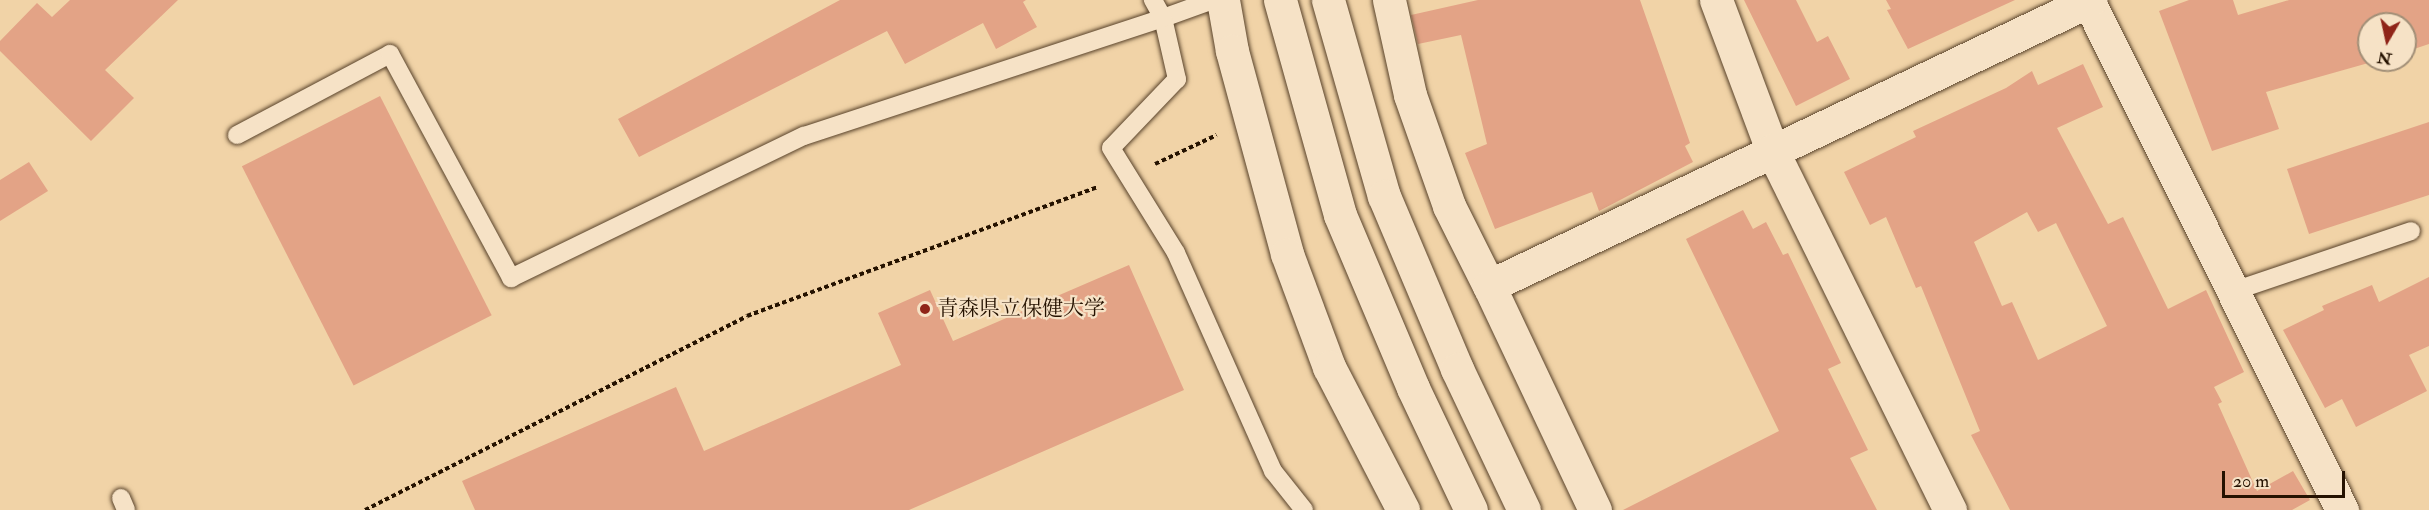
<!DOCTYPE html>
<html>
<head>
<meta charset="utf-8">
<style>
  body { margin:0 }
  #map { position:relative; width:2429px; height:510px; overflow:hidden; background:#f1d3a7; font-family:"IM FELL Double Pica","Noto Serif JP",serif }
  div>[style] { position:absolute }
  [style*='--x'] { left:calc(var(--x)*1px); top:calc(var(--y)*1px); width:calc(var(--w)*1px); rotate:calc(var(--a)*1deg) }
  .building>* { inset:0; background:#e3a386; transform-origin:0 0 }
  .path>* { height:4px; margin-top:-2px; transform-origin:0; background:repeating-linear-gradient(90deg,#251200 0 4.5px,transparent 0 7.5px) }
  .roads { filter:drop-shadow(0 0 2px #58422a) drop-shadow(0 0 2px #58422a) }
  .service>* { height:18px; margin:-9px; padding:0 9px; transform-origin:9px; border-radius:9px; background:#f6e2c6 }
  .minor>* { height:33px; margin:-16.5px; padding:0 16.5px; transform-origin:16.5px; border-radius:16.5px; background:#f6e2c6 }
  .tertiary>* { height:33px; margin:-16.5px; padding:0 16.5px; transform-origin:16.5px; border-radius:16.5px; background:#f6e2c6 }
  .dots>* { width:16px; height:16px; translate:-50% -50%; box-sizing:border-box; border:3px solid #f6e2c6; border-radius:50% }
  span { translate:-50% -50%; white-space:nowrap; text-align:center; line-height:1.15; -webkit-text-stroke:4.5px #f6e2c6; paint-order:stroke }
  .poi-label { font-size:21px; color:#251200 }
  .left { translate:0 -50%; text-align:left }
  .north { position:absolute; left:2357px; top:12px; width:60px; height:60px; box-sizing:border-box; background:#f6e2c6; border:2px solid #a28f77; border-radius:50%; rotate:189deg; font-size:16px; font-weight:700; line-height:24px; text-align:center; color:#251200 }
  .north::after { content:''; display:block; margin:auto; width:21px; height:27px; background:#8f2418; clip-path:polygon(50% 0,100% 100%,50% 72%,0 100%) }
  .scale { position:absolute; left:2222px; top:471px; width:123px; height:27px; box-sizing:border-box; border:3px solid #251200; border-top:0; padding-left:8px; font-size:18px; line-height:21px; white-space:nowrap; color:#251200; -webkit-text-stroke:4px #f6e2c6; paint-order:stroke }
</style>
</head>
<body>
<div id="map">
  <div class="building">
    <i style="clip-path:polygon(70px 0,178px 0,105px 70px,134px 98px,91px 141px,0 51px,0 41px,37px 3px,52px 17px)"></i>
    <i style="clip-path:polygon(840px 0,1026px 0,1023px 2px,1037px 27px,996px 49px,983px 23px,905px 64px,887px 31px,639px 157px,618px 119px)"></i>
    <i style="clip-path:polygon(1478px 0,1640px 0,1690px 143px,1685px 146px,1693px 162px,1599px 211px,1592px 192px,1495px 229px,1465px 153px,1487px 144px,1461px 35px,1418px 44px,1411px 15px)"></i>
    <i style="clip-path:polygon(1744px 0,1796px 0,1817px 42px,1828px 36px,1850px 79px,1796px 106px)"></i>
    <i style="clip-path:polygon(1886px 0,2015px 0,1908px 49px,1887px 10px,1891px 9px)"></i>
    <i style="clip-path:polygon(2189px 0,2233px 0,2238px 15px,2289px 0,2429px 0,2429px 44px,2405px 52px,2405px 24px,2369px 24px,2369px 60px,2379px 60px,2266px 92px,2279px 129px,2212px 151px,2159px 11px)"></i>
    <i style="clip-path:polygon(evenodd,2083px 64px,2103px 107px,2057px 128px,2108px 224px,2123px 217px,2168px 309px,2206px 290px,2244px 372px,2214px 387px,2222px 402px,2218px 404px,2257px 491px,2293px 471px,2310px 500px,2292px 510px,2010px 510px,1971px 435px,1980px 431px,1921px 286px,1916px 288px,1886px 217px,1870px 225px,1844px 172px,1916px 137px,1913px 131px,2006px 88px,2032px 71px,2038px 85px,2083px 64px,2027px 212px,2038px 232px,2056px 223px,2107px 326px,2038px 360px,2012px 302px,2002px 306px,1974px 242px,2027px 212px)"></i>
    <i style="left:380px;top:96px;width:246px;height:155px;rotate:63deg"></i>
    <i style="clip-path:polygon(2429px 122px,2429px 195px,2309px 234px,2287px 169px)"></i>
    <i style="clip-path:polygon(29px 162px,48px 191px,0 221px,0 180px)"></i>
    <i style="clip-path:polygon(1743px 210px,1753px 229px,1766px 222px,1783px 255px,1788px 253px,1841px 363px,1828px 369px,1868px 450px,1850px 458px,1877px 510px,1623px 510px,1779px 431px,1686px 239px)"></i>
    <i style="clip-path:polygon(1129px 265px,1184px 390px,909px 510px,475px 510px,462px 481px,676px 387px,704px 451px,901px 365px,878px 313px,930px 290px,953px 341px)"></i>
    <i style="clip-path:polygon(2429px 277px,2429px 346px,2409px 355px,2427px 391px,2356px 427px,2342px 399px,2325px 408px,2283px 330px,2324px 310px,2322px 306px,2372px 285px,2379px 302px)"></i>
  </div>
  <div class="path">
    <i style="--x:1155;--y:164;--w:68;--a:-25.1"></i>
    <i style="--x:365;--y:510;--w:428;--a:-26.9"></i>
    <i style="--x:747;--y:316;--w:374;--a:-20.2"></i>
  </div>
  <div class="roads">
    <div class="service">
      <i style="--x:1213;--y:0;--w:53;--a:160.2"></i>
      <i style="--x:1163;--y:18;--w:63;--a:77.1"></i>
      <i style="--x:1177;--y:79;--w:95;--a:133.7"></i>
      <i style="--x:1111;--y:148;--w:123;--a:58.2"></i>
      <i style="--x:1176;--y:253;--w:239;--a:66"></i>
      <i style="--x:1273;--y:471;--w:50;--a:51.5"></i>
      <i style="--x:237;--y:135;--w:173;--a:-27.9"></i>
      <i style="--x:390;--y:54;--w:255;--a:61.6"></i>
      <i style="--x:511;--y:278;--w:326;--a:-25.9"></i>
      <i style="--x:804;--y:136;--w:378;--a:-18.2"></i>
      <i style="--x:1163;--y:18;--w:21;--a:-119"></i>
      <i style="--x:2231;--y:292;--w:190;--a:-18.7"></i>
      <i style="--x:121;--y:498;--w:13;--a:67"></i>
    </div>
    <div class="minor">
      <i style="--x:1223;--y:0;--w:52;--a:80"></i>
      <i style="--x:1232;--y:51;--w:210;--a:74.8"></i>
      <i style="--x:1287;--y:254;--w:121;--a:69.6"></i>
      <i style="--x:1329;--y:367;--w:161;--a:62.6"></i>
      <i style="--x:1389;--y:0;--w:97;--a:77.5"></i>
      <i style="--x:1410;--y:95;--w:118;--a:70.6"></i>
      <i style="--x:1449;--y:206;--w:89;--a:63.4"></i>
      <i style="--x:1716;--y:0;--w:160;--a:69.5"></i>
      <i style="--x:1772;--y:150;--w:402;--a:63.7"></i>
      <i style="--x:2088;--y:0;--w:570;--a:63.52"></i>
      <i style="--x:1595;--y:510;--w:248;--a:-115.3"></i>
      <i style="--x:1489;--y:286;--w:666;--a:-25.41"></i>
    </div>
    <div class="tertiary">
      <i style="--x:1280;--y:0;--w:223;--a:74.4"></i>
      <i style="--x:1340;--y:215;--w:188;--a:67.1"></i>
      <i style="--x:1413;--y:388;--w:135;--a:64.6"></i>
      <i style="--x:1328;--y:0;--w:204;--a:74.1"></i>
      <i style="--x:1384;--y:196;--w:188;--a:67.1"></i>
      <i style="--x:1457;--y:369;--w:156;--a:64.6"></i>
    </div>
  </div>
  <div class="dots">
    <i style="left:925px;top:309px;background:#8f2418"></i>
  </div>
  <div class="poi-label">
    <span class="left" style="left:937px;top:309px">青森県立保健大学</span>
  </div>
  <div class="north">N</div>
  <div class="scale">20 m</div>
</div>
</body>
</html>
